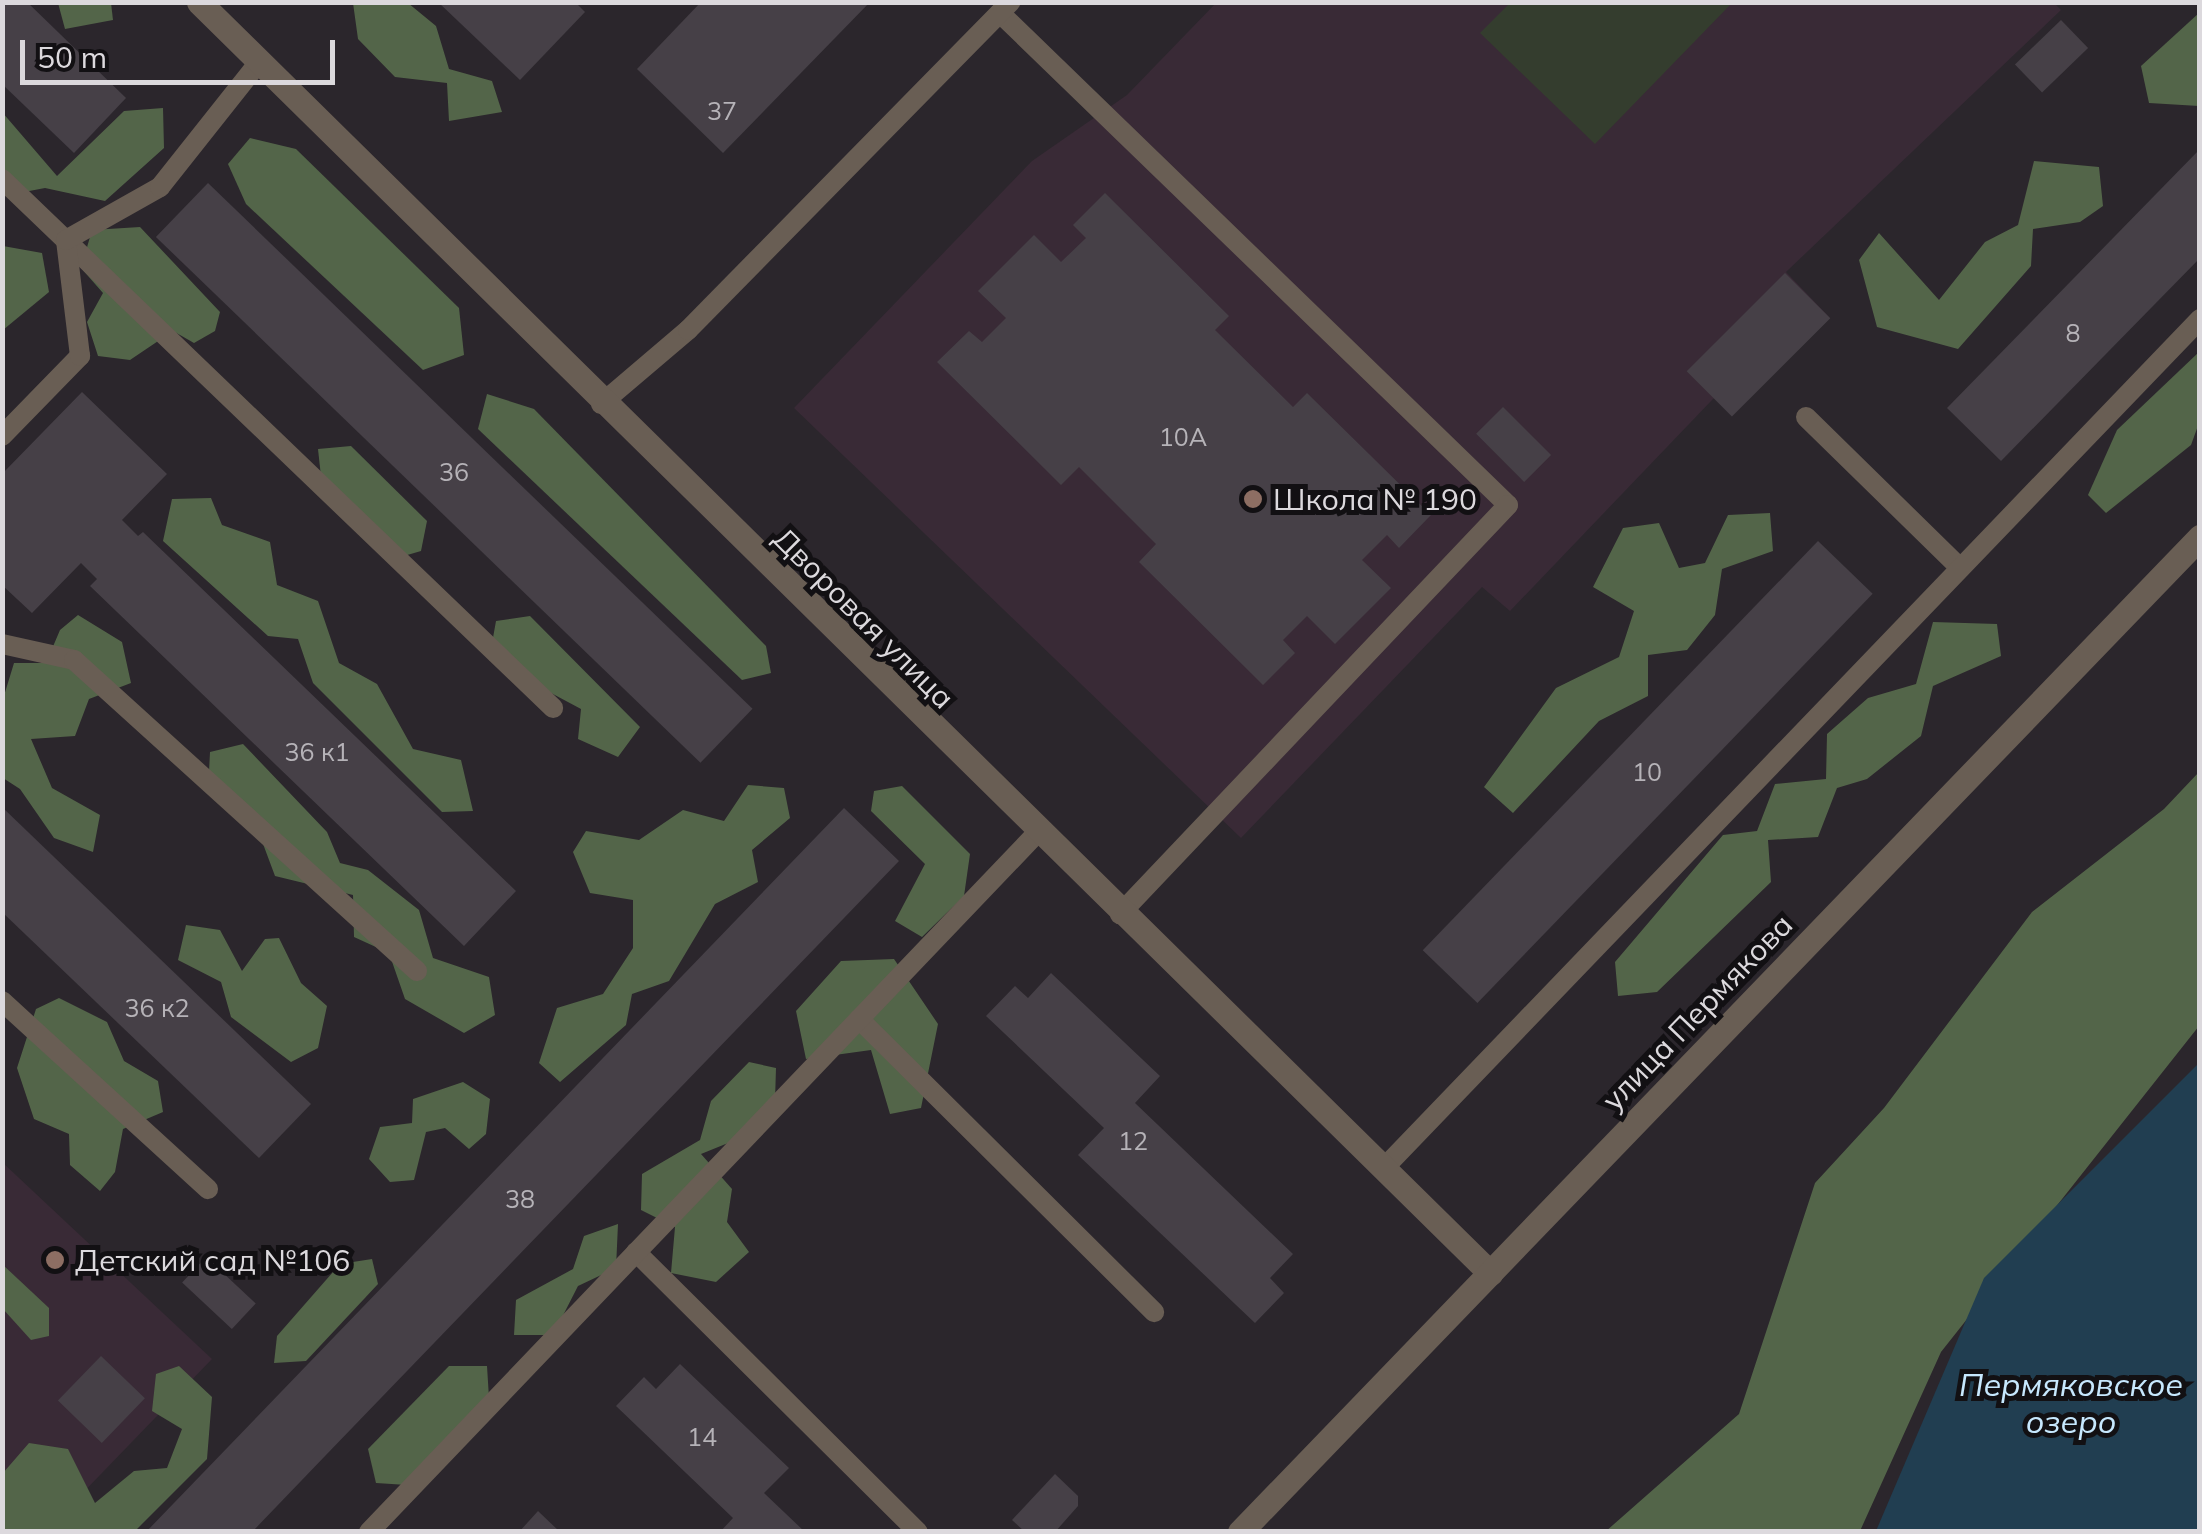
<!DOCTYPE html>
<html>
<head>
<meta charset="utf-8">
<style>
  body { margin:0 }
  #map { position:relative; width:2202px; height:1534px; overflow:hidden; background:#2b262c; font-family:Mulish,sans-serif }
  div>[style] { position:absolute }
  [style*='--x'] { left:calc(var(--x)*1px); top:calc(var(--y)*1px); width:calc(var(--w)*1px); rotate:calc(var(--a)*1deg) }
  .education>* { inset:0; background:#392a36 }
  .green>* { inset:0; background:#343d2e }
  .forest>* { inset:0; background:#536549 }
  .water>* { inset:0; background:#213e51 }
  .building>* { inset:0; background:#464047; transform-origin:0 0 }
  .lane>* { height:20px; margin:-10px; padding:0 10px; transform-origin:10px; border-radius:10px; background:#695e54 }
  .street>* { height:25px; margin:-12.5px; padding:0 12.5px; transform-origin:12.5px; border-radius:12.5px; background:#695e54 }
  .dots>* { width:28px; height:28px; translate:-50% -50%; box-sizing:border-box; border:5px solid #121013; border-radius:50% }
  span { translate:-50% -50%; white-space:nowrap; text-align:center; line-height:1.15; -webkit-text-stroke:10px #121013; paint-order:stroke }
  .number-label { font-size:25px; color:#b6b3b8 }
  .number-label span { -webkit-text-stroke-width:0 }
  .poi-label { font-size:30px; color:#dcd9dd }
  .left { translate:0 -50%; text-align:left }
  .street-label { font-size:30px; color:#dcd9dd }
  .water-label { font-size:32px; color:#c7e8fe; font-style:italic }
  .frame { position:absolute; inset:0; border:5px solid #dcd9dd; pointer-events:none }
  .scale { position:absolute; left:20px; top:40px; width:315px; height:45px; box-sizing:border-box; border:5px solid #dcd9dd; border-top:0; padding-left:12px; font-size:30px; line-height:35px; white-space:nowrap; color:#dcd9dd; -webkit-text-stroke:8px #121013; paint-order:stroke }
</style>
</head>
<body>
<div id="map">
  <div class="education">
    <i style="clip-path:polygon(2053px 2px,2061px 10px,1786px 272px,1830px 318px,1798px 350px,1793px 345px,1713px 399px,1510px 611px,1482px 587px,1241px 838px,794px 408px,1032px 161px,1127px 95px,1216px 3px)"></i>
    <i style="clip-path:polygon(2px 1162px,212px 1359px,46px 1531px,3px 1531px)"></i>
  </div>
  <div class="green">
    <i style="clip-path:polygon(1510px 3px,1510px 2px,1732px 3px,1595px 144px,1480px 33px)"></i>
  </div>
  <div class="forest">
    <i style="clip-path:polygon(58px 3px,111px 3px,113px 20px,65px 29px)"></i>
    <i style="clip-path:polygon(353px 3px,408px 3px,436px 26px,449px 69px,492px 81px,502px 112px,449px 121px,447px 83px,395px 77px,358px 39px)"></i>
    <i style="clip-path:polygon(2199px 13px,2199px 106px,2149px 103px,2141px 66px)"></i>
    <i style="clip-path:polygon(163px 108px,164px 148px,105px 201px,45px 188px,3px 196px,2px 112px,57px 176px,124px 111px)"></i>
    <i style="clip-path:polygon(250px 138px,296px 149px,459px 308px,464px 355px,423px 370px,246px 204px,228px 164px)"></i>
    <i style="clip-path:polygon(2034px 161px,2099px 167px,2103px 206px,2080px 222px,2033px 229px,2031px 266px,1958px 349px,1877px 327px,1859px 260px,1879px 233px,1939px 300px,1985px 242px,2018px 225px)"></i>
    <i style="clip-path:polygon(140px 227px,220px 312px,215px 331px,194px 343px,173px 331px,130px 360px,98px 356px,87px 322px,103px 293px,81px 268px,92px 230px)"></i>
    <i style="clip-path:polygon(3px 246px,42px 253px,49px 292px,3px 330px)"></i>
    <i style="clip-path:polygon(2199px 352px,2199px 423px,2191px 445px,2106px 513px,2088px 495px,2117px 430px)"></i>
    <i style="clip-path:polygon(487px 394px,534px 409px,766px 646px,771px 673px,742px 680px,478px 429px)"></i>
    <i style="clip-path:polygon(351px 446px,427px 521px,421px 551px,390px 560px,323px 495px,318px 449px)"></i>
    <i style="clip-path:polygon(211px 498px,222px 525px,270px 542px,277px 585px,318px 601px,339px 663px,377px 684px,413px 749px,461px 760px,473px 811px,442px 812px,313px 683px,298px 639px,268px 636px,163px 541px,172px 499px)"></i>
    <i style="clip-path:polygon(1770px 513px,1773px 551px,1722px 569px,1715px 615px,1687px 650px,1648px 655px,1648px 696px,1599px 721px,1513px 813px,1484px 787px,1556px 688px,1619px 657px,1634px 611px,1593px 587px,1623px 528px,1659px 523px,1679px 568px,1705px 563px,1728px 515px)"></i>
    <i style="clip-path:polygon(78px 615px,122px 642px,131px 683px,89px 699px,75px 736px,31px 739px,52px 788px,100px 815px,93px 852px,54px 838px,20px 789px,3px 778px,3px 699px,14px 663px,46px 663px,60px 630px)"></i>
    <i style="clip-path:polygon(530px 616px,640px 727px,618px 757px,578px 739px,581px 709px,489px 660px,496px 621px)"></i>
    <i style="clip-path:polygon(1933px 622px,1997px 624px,2001px 656px,1933px 686px,1921px 736px,1867px 779px,1837px 788px,1818px 837px,1768px 840px,1771px 882px,1657px 992px,1618px 996px,1615px 962px,1723px 835px,1757px 831px,1775px 784px,1826px 779px,1827px 734px,1868px 698px,1916px 684px)"></i>
    <i style="clip-path:polygon(243px 744px,327px 832px,340px 863px,368px 870px,419px 910px,433px 958px,489px 977px,495px 1015px,464px 1033px,405px 999px,389px 953px,354px 937px,353px 895px,275px 876px,250px 809px,208px 792px,210px 752px)"></i>
    <i style="clip-path:polygon(2199px 772px,2199px 1026px,1941px 1352px,1860px 1531px,1605px 1532px,1739px 1414px,1815px 1183px,1884px 1108px,2032px 912px,2164px 809px)"></i>
    <i style="clip-path:polygon(748px 785px,784px 788px,790px 818px,752px 850px,758px 882px,715px 904px,669px 981px,632px 994px,626px 1025px,560px 1082px,539px 1063px,557px 1008px,603px 994px,633px 948px,633px 900px,590px 893px,573px 852px,586px 831px,639px 840px,683px 810px,724px 821px)"></i>
    <i style="clip-path:polygon(902px 786px,970px 854px,964px 896px,922px 937px,895px 921px,925px 864px,871px 811px,874px 791px)"></i>
    <i style="clip-path:polygon(186px 925px,220px 930px,242px 971px,265px 939px,279px 938px,301px 983px,327px 1006px,318px 1048px,291px 1062px,231px 1017px,221px 982px,178px 960px)"></i>
    <i style="clip-path:polygon(894px 959px,938px 1024px,921px 1108px,890px 1114px,871px 1050px,806px 1059px,796px 1011px,841px 961px)"></i>
    <i style="clip-path:polygon(59px 998px,107px 1022px,124px 1061px,158px 1081px,163px 1112px,123px 1129px,115px 1172px,100px 1191px,70px 1165px,69px 1134px,34px 1119px,17px 1068px,36px 1009px)"></i>
    <i style="clip-path:polygon(749px 1062px,776px 1068px,775px 1101px,733px 1141px,701px 1154px,732px 1189px,727px 1222px,749px 1252px,716px 1282px,671px 1273px,675px 1227px,641px 1210px,642px 1174px,700px 1140px,711px 1101px)"></i>
    <i style="clip-path:polygon(463px 1082px,490px 1099px,486px 1134px,469px 1149px,445px 1128px,426px 1132px,414px 1180px,390px 1182px,369px 1159px,380px 1127px,412px 1123px,413px 1099px)"></i>
    <i style="clip-path:polygon(618px 1224px,616px 1268px,578px 1286px,553px 1335px,514px 1335px,516px 1300px,573px 1269px,584px 1236px)"></i>
    <i style="clip-path:polygon(372px 1259px,378px 1284px,306px 1361px,274px 1363px,277px 1336px,340px 1264px)"></i>
    <i style="clip-path:polygon(2px 1264px,49px 1308px,49px 1336px,31px 1340px,3px 1309px)"></i>
    <i style="clip-path:polygon(179px 1366px,212px 1397px,207px 1459px,135px 1531px,3px 1531px,3px 1473px,29px 1443px,68px 1449px,95px 1503px,134px 1471px,167px 1468px,182px 1429px,152px 1411px,156px 1374px)"></i>
    <i style="clip-path:polygon(449px 1366px,487px 1366px,489px 1398px,407px 1485px,376px 1483px,368px 1449px)"></i>
  </div>
  <div class="water">
    <i style="clip-path:polygon(2199px 1063px,2199px 1531px,1876px 1531px,1984px 1278px)"></i>
  </div>
  <div class="building">
    <i style="clip-path:polygon(2px 2px,27px 2px,126px 98px,74px 153px,2px 84px)"></i>
    <i style="clip-path:polygon(438px 2px,575px 2px,585px 12px,520px 80px)"></i>
    <i style="clip-path:polygon(701px 2px,870px 2px,723px 153px,637px 69px)"></i>
    <i style="left:2061px;top:20px;width:39px;height:64px;rotate:46deg"></i>
    <i style="clip-path:polygon(2200px 149px,2200px 258px,2001px 461px,1947px 408px)"></i>
    <i style="left:208px;top:183px;width:757px;height:75px;rotate:44deg"></i>
    <i style="clip-path:polygon(1105px 193px,1229px 316px,1215px 330px,1293px 407px,1307px 393px,1431px 515px,1399px 548px,1387px 535px,1362px 560px,1391px 588px,1335px 644px,1307px 616px,1283px 640px,1295px 653px,1263px 685px,1139px 562px,1156px 544px,1079px 467px,1061px 485px,937px 362px,969px 331px,982px 342px,1006px 318px,978px 291px,1034px 235px,1061px 262px,1086px 238px,1073px 225px)"></i>
    <i style="left:1785px;top:273px;width:64px;height:139px;rotate:45deg"></i>
    <i style="clip-path:polygon(82px 392px,167px 474px,122px 520px,138px 536px,143px 532px,516px 891px,464px 946px,90px 586px,97px 579px,81px 563px,32px 613px,2px 585px,2px 474px)"></i>
    <i style="left:1503px;top:407px;width:68px;height:38px;rotate:45deg"></i>
    <i style="left:1818px;top:541px;width:76px;height:569px;rotate:44deg"></i>
    <i style="clip-path:polygon(2px 807px,311px 1104px,259px 1158px,2px 912px)"></i>
    <i style="clip-path:polygon(844px 808px,899px 861px,326px 1455px,252px 1532px,146px 1532px)"></i>
    <i style="clip-path:polygon(1051px 973px,1160px 1076px,1135px 1103px,1293px 1254px,1270px 1278px,1284px 1293px,1255px 1323px,1078px 1155px,1104px 1128px,986px 1016px,1015px 986px,1028px 998px)"></i>
    <i style="left:206px;top:1257px;width:68px;height:35px;rotate:43deg"></i>
    <i style="left:101px;top:1356px;width:61px;height:62px;rotate:44deg"></i>
    <i style="clip-path:polygon(680px 1364px,789px 1468px,764px 1493px,805px 1532px,720px 1532px,733px 1518px,616px 1406px,644px 1377px,656px 1389px)"></i>
    <i style="clip-path:polygon(1055px 1474px,1078px 1496px,1078px 1506px,1055px 1532px,1025px 1532px,1012px 1520px)"></i>
    <i style="clip-path:polygon(538px 1511px,560px 1532px,519px 1532px)"></i>
  </div>
  <div class="lane">
    <i style="--x:1000;--y:13;--w:707;--a:44.08"></i>
    <i style="--x:1508;--y:505;--w:564;--a:133.49"></i>
    <i style="--x:2;--y:179;--w:764;--a:43.83"></i>
    <i style="--x:601;--y:404;--w:114;--a:-40.4"></i>
    <i style="--x:688;--y:330;--w:460;--a:-45.5"></i>
    <i style="--x:1806;--y:417;--w:216;--a:44.4"></i>
    <i style="--x:2;--y:436;--w:112;--a:-45.7"></i>
    <i style="--x:80;--y:356;--w:117;--a:-96.9"></i>
    <i style="--x:66;--y:240;--w:108;--a:-29.4"></i>
    <i style="--x:160;--y:187;--w:159;--a:-51.6"></i>
    <i style="--x:2;--y:644;--w:74;--a:12.5"></i>
    <i style="--x:74;--y:660;--w:463;--a:42.2"></i>
    <i style="--x:2;--y:1001;--w:279;--a:42.4"></i>
    <i style="--x:859;--y:1019;--w:416;--a:44.8"></i>
    <i style="--x:1383;--y:1169;--w:1179;--a:-46.13"></i>
    <i style="--x:636;--y:1252;--w:397;--a:44.8"></i>
    <i style="--x:369;--y:1532;--w:967;--a:-46.3"></i>
  </div>
  <div class="street">
    <i style="--x:199;--y:2;--w:1812;--a:44.55"></i>
    <i style="--x:1240;--y:1532;--w:1383;--a:-46.03"></i>
  </div>
  <div class="dots">
    <i style="left:1253px;top:499px;background:#8d6e63"></i>
    <i style="left:55px;top:1260px;background:#8d6e63"></i>
  </div>
  <div class="number-label">
    <span style="left:722px;top:111px">37</span>
    <span style="left:2073px;top:333px">8</span>
    <span style="left:1183px;top:437px">10А</span>
    <span style="left:454px;top:472px">36</span>
    <span style="left:317px;top:752px">36 к1</span>
    <span style="left:1647px;top:772px">10</span>
    <span style="left:157px;top:1008px">36 к2</span>
    <span style="left:1133px;top:1141px">12</span>
    <span style="left:520px;top:1199px">38</span>
    <span style="left:702px;top:1437px">14</span>
  </div>
  <div class="poi-label">
    <span class="left" style="left:1273px;top:499px">Школа № 190</span>
    <span class="left" style="left:75px;top:1260px">Детский сад №106</span>
  </div>
  <div class="street-label">
    <span style="left:864px;top:618px;rotate:45deg">Дворовая улица</span>
    <span style="left:1697px;top:1012px;rotate:-46deg">улица Пермякова</span>
  </div>
  <div class="water-label">
    <span style="left:2071px;top:1403px">Пермяковское<br>озеро</span>
  </div>
  <div class="frame"></div>
  <div class="scale">50 m</div>
</div>
</body>
</html>
